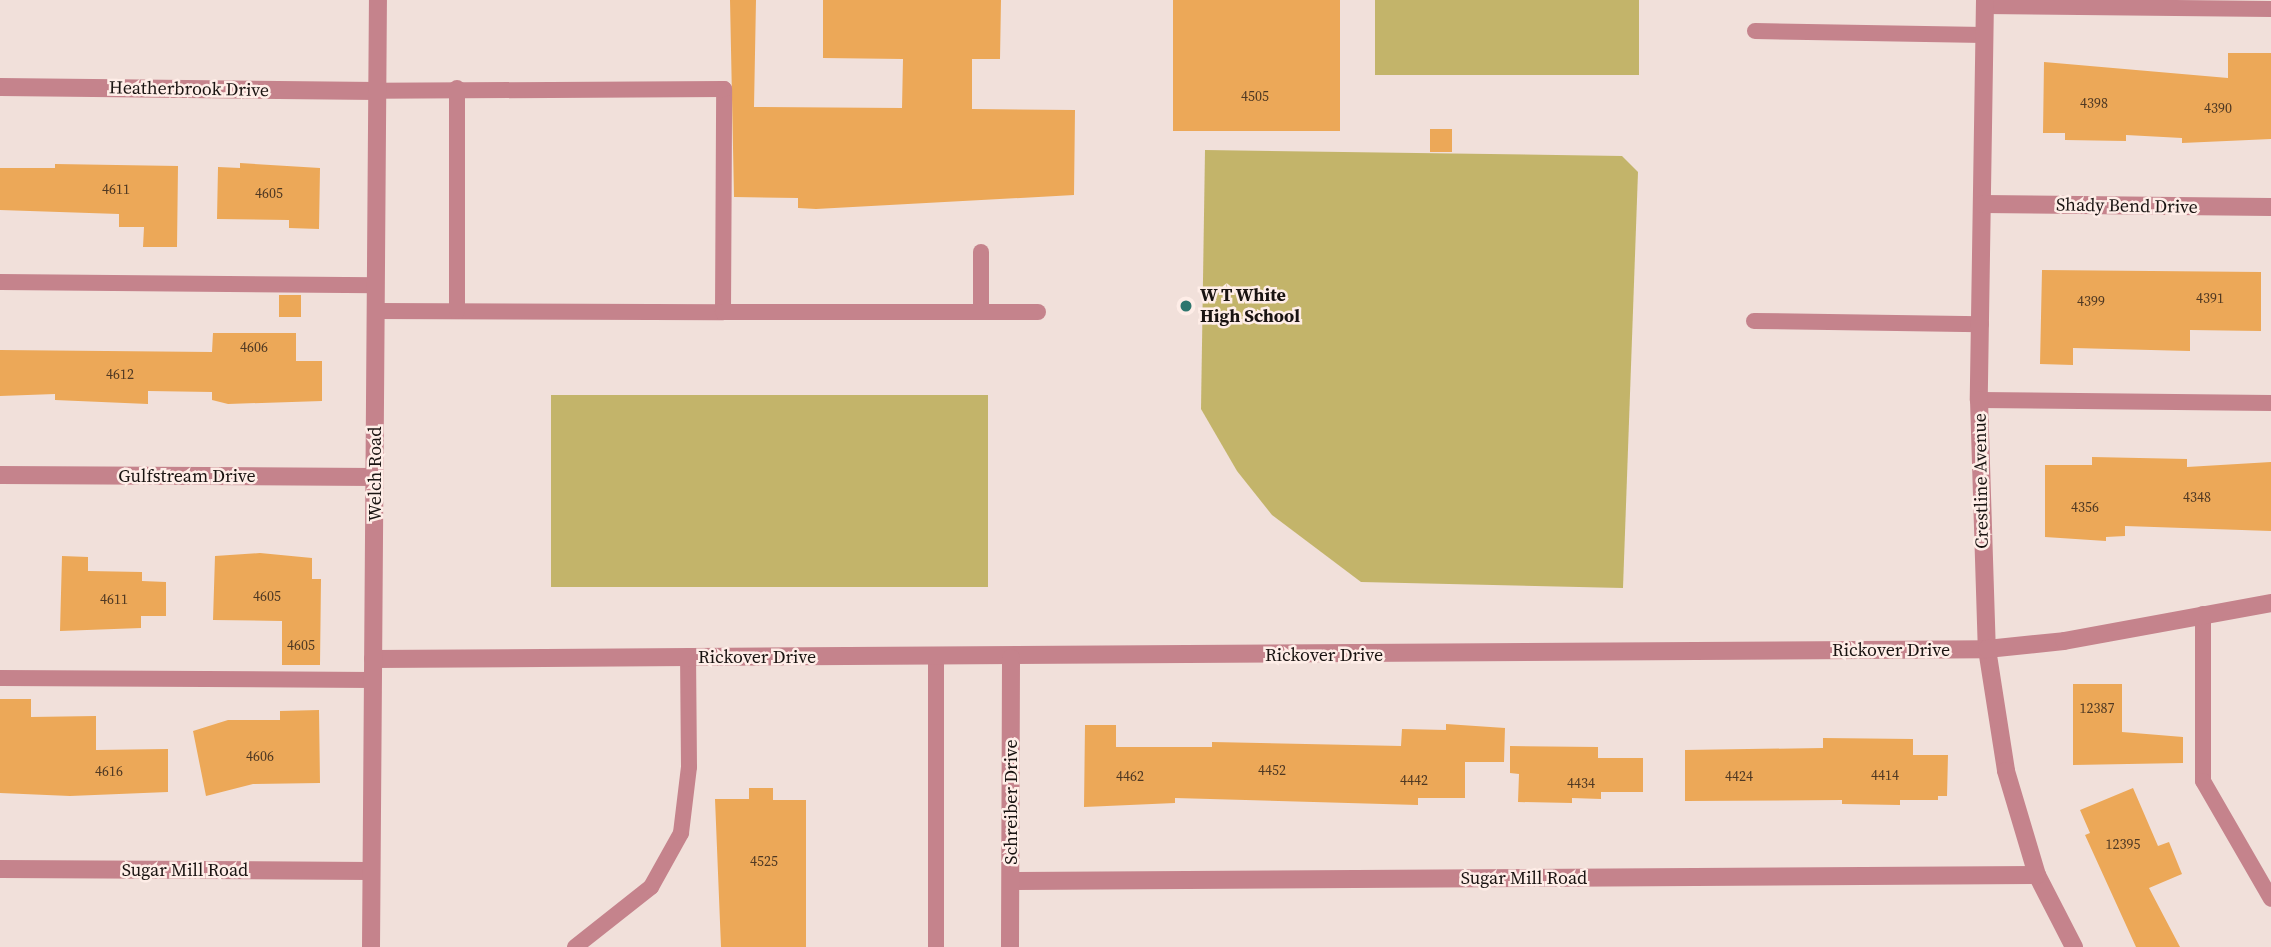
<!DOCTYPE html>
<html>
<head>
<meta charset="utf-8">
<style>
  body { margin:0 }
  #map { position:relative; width:2271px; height:947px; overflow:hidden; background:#f1e0da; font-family:"Source Serif 4",serif }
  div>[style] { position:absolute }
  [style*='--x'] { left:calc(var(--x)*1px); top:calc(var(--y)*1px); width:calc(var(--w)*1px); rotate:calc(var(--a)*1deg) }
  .green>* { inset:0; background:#c3b46a; transform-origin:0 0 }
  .building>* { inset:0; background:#eca858; transform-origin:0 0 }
  .service>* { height:16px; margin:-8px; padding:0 8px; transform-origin:8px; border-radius:8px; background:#c5838c }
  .minor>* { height:18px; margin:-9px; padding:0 9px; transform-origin:9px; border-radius:9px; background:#c5838c }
  .tertiary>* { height:18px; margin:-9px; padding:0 9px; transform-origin:9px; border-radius:9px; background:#c5838c }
  .dots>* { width:19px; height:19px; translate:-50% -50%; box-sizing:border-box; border:4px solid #feede7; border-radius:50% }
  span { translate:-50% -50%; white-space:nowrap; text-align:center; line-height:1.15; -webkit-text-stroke:5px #feede7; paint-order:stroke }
  .number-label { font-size:14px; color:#4e3823 }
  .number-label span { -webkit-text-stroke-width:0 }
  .street-label { font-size:18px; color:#191311 }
  .poi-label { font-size:18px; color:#191311; font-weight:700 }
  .left { translate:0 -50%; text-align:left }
</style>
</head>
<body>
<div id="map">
  <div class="green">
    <i style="left:1375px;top:0;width:264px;height:75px"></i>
    <i style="clip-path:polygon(1205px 150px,1622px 156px,1638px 172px,1623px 588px,1361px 582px,1272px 515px,1237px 471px,1201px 409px)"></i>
    <i style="left:551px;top:395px;width:437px;height:192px"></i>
  </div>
  <div class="building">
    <i style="clip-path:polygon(730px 0,756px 0,754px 107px,902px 108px,903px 59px,823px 58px,823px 0,1001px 0,1000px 59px,972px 59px,972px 109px,1075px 110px,1074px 195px,816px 209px,798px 208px,798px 198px,734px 197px)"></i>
    <i style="left:1173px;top:0;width:167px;height:131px"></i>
    <i style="clip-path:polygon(2228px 53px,2271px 53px,2271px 139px,2182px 143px,2182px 138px,2126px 135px,2126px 141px,2065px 140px,2065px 133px,2043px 133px,2044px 62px,2228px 78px)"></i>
    <i style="left:1430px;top:129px;width:22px;height:23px"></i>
    <i style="clip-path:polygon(240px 163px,320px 168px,319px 229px,289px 228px,289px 220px,217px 219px,218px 167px,240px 168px)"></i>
    <i style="clip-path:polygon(55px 164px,178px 166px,177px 247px,143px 247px,144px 227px,119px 227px,119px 214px,0 210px,0 168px,55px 168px)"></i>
    <i style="clip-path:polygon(2042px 270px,2261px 272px,2261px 331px,2190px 330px,2190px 351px,2073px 348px,2073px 365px,2040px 364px)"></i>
    <i style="left:279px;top:295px;width:22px;height:22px"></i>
    <i style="clip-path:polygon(213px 333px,296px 333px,296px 361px,322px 361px,322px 401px,228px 404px,212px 400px,212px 392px,148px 391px,148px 404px,55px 400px,55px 394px,0 396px,0 350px,212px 352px)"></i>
    <i style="clip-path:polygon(2092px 457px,2187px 459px,2187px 467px,2271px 462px,2271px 531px,2125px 526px,2125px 536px,2106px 537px,2106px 541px,2045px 537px,2045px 465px,2092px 465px)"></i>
    <i style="clip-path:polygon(260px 553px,312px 558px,312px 579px,321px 579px,320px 665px,282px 665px,282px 621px,213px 620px,215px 556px)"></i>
    <i style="clip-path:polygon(62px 556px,88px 557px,88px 571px,142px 572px,142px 581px,166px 582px,166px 616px,141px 616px,141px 628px,60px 631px)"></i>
    <i style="clip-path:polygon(2073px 684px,2122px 684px,2122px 732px,2183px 737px,2183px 763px,2073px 765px)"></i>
    <i style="clip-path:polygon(0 699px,31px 699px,31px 717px,96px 716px,96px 750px,168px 749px,168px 792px,70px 796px,0 793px)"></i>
    <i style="clip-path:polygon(319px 710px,320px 783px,253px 784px,206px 796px,193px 731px,228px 720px,280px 720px,280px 711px)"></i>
    <i style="clip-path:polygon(1446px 724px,1505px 728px,1504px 762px,1465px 762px,1465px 798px,1418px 798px,1418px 805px,1175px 798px,1175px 803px,1084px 807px,1085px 725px,1116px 725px,1116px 747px,1212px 747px,1212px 742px,1401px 746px,1402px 729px,1446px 730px)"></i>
    <i style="clip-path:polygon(1823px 738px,1913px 739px,1913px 755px,1948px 755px,1947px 796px,1938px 796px,1938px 800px,1900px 800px,1900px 805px,1842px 804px,1842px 800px,1685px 801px,1685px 750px,1823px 748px)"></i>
    <i style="clip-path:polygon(1510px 746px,1598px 747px,1598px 758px,1643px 758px,1643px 792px,1601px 792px,1601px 799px,1572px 798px,1572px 803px,1518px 802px,1519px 774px,1510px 773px)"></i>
    <i style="clip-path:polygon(749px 788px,773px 788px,773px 800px,806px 800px,806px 947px,721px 947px,715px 799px,749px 799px)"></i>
    <i style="clip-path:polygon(2133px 788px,2158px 846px,2169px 842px,2182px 874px,2149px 888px,2180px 947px,2136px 947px,2085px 835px,2090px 833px,2080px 810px)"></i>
  </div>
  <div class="service">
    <i style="--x:1985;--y:6;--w:286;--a:0.6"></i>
    <i style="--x:1755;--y:31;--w:229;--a:1"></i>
    <i style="--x:981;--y:252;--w:60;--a:90"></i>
    <i style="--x:0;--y:282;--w:376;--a:0.5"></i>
    <i style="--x:376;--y:311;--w:347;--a:0.2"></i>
    <i style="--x:723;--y:312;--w:223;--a:-89.7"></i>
    <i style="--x:724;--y:89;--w:347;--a:179.7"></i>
    <i style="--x:457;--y:311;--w:223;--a:-90"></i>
    <i style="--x:723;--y:312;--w:315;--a:0"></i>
    <i style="--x:1754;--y:321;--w:227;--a:0.8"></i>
    <i style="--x:1979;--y:400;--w:292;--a:0.6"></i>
    <i style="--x:2203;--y:614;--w:167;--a:90"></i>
    <i style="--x:2203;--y:781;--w:136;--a:60"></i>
    <i style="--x:936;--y:657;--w:290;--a:90"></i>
    <i style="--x:0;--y:678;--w:373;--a:0.3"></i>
    <i style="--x:575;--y:947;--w:97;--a:-38.3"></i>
    <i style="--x:651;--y:887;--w:62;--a:-60.9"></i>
    <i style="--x:681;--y:833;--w:66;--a:-83.1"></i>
    <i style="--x:689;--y:767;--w:111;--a:-90.5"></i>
  </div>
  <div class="minor">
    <i style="--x:1985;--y:0;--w:400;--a:90.9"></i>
    <i style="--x:1979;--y:400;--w:249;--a:88.2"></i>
    <i style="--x:1987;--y:649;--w:123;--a:81.1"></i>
    <i style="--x:2006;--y:771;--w:109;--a:73.4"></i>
    <i style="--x:2037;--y:875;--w:81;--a:62.8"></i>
    <i style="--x:0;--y:87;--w:377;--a:0.6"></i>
    <i style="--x:1983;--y:204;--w:288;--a:0.6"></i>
    <i style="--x:0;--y:475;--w:374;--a:0.3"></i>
    <i style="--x:373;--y:659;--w:1614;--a:-0.35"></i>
    <i style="--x:1987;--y:649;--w:77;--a:-5.9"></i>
    <i style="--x:2064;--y:641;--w:210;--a:-10.4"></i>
    <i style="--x:0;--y:869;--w:371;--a:0.3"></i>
    <i style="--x:1011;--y:881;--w:1026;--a:-0.34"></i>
    <i style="--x:1010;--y:947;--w:289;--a:-89.8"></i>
  </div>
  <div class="tertiary">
    <i style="--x:371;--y:947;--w:947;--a:-89.58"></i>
  </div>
  <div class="dots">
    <i style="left:1186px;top:306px;background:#2e766e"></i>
  </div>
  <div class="number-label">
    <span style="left:1255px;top:96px">4505</span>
    <span style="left:2094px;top:103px">4398</span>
    <span style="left:2218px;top:108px">4390</span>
    <span style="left:116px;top:189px">4611</span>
    <span style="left:269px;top:193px">4605</span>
    <span style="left:2210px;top:298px">4391</span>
    <span style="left:2091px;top:301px">4399</span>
    <span style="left:254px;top:347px">4606</span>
    <span style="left:120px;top:374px">4612</span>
    <span style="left:2197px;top:497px">4348</span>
    <span style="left:2085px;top:507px">4356</span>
    <span style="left:267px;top:596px">4605</span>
    <span style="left:114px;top:599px">4611</span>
    <span style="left:301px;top:645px">4605</span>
    <span style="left:2097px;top:708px">12387</span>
    <span style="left:260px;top:756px">4606</span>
    <span style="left:1272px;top:770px">4452</span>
    <span style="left:109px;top:771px">4616</span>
    <span style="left:1885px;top:775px">4414</span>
    <span style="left:1130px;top:776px">4462</span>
    <span style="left:1739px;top:776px">4424</span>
    <span style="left:1414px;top:780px">4442</span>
    <span style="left:1581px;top:783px">4434</span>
    <span style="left:2123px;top:844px">12395</span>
    <span style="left:764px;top:861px">4525</span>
  </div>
  <div class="street-label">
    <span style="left:189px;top:89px;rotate:1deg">Heatherbrook Drive</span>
    <span style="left:2127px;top:206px;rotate:1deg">Shady Bend Drive</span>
    <span style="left:375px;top:474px;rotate:-90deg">Welch Road</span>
    <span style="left:187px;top:476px">Gulfstream Drive</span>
    <span style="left:1981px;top:481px;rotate:-91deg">Crestline Avenue</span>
    <span style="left:1891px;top:650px">Rickover Drive</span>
    <span style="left:1324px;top:655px">Rickover Drive</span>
    <span style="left:757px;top:657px">Rickover Drive</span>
    <span style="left:1011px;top:802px;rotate:-90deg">Schreiber Drive</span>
    <span style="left:185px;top:870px">Sugar Mill Road</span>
    <span style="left:1524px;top:878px">Sugar Mill Road</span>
  </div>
  <div class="poi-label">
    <span class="left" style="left:1200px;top:306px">W T White<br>High School</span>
  </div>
</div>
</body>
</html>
